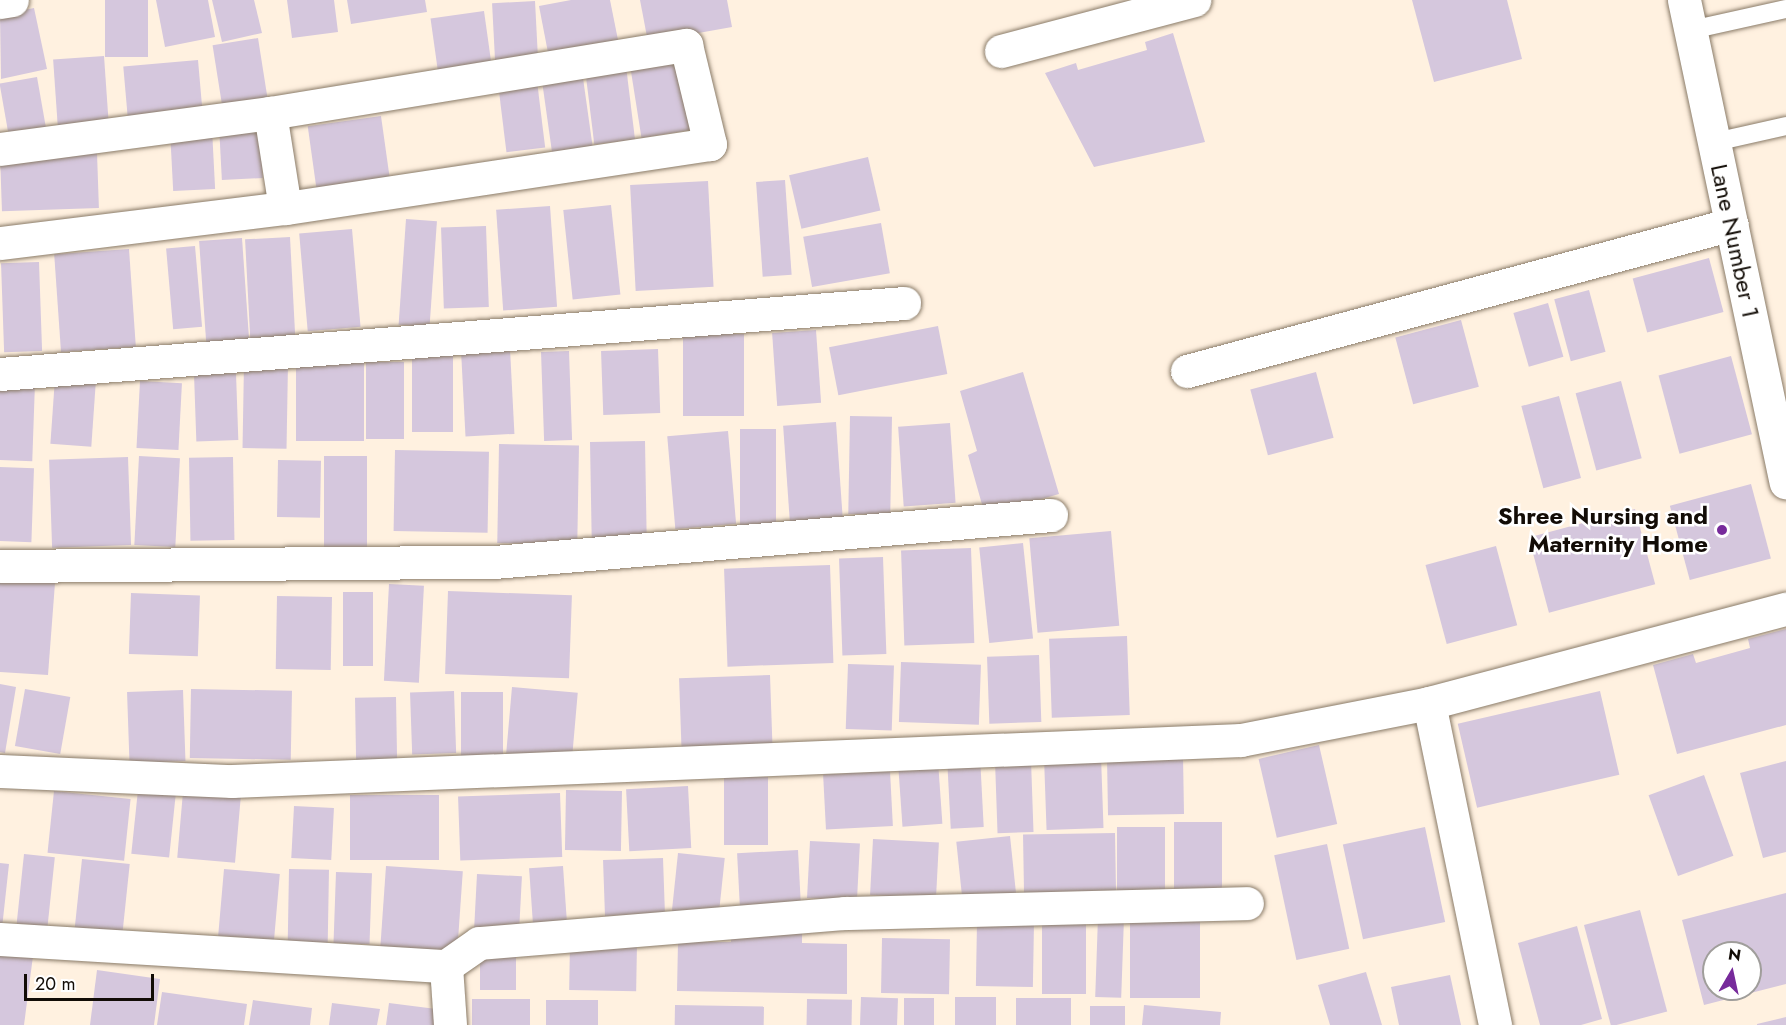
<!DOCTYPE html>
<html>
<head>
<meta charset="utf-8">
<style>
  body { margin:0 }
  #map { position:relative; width:1786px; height:1025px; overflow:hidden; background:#fff1e0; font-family:Jost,sans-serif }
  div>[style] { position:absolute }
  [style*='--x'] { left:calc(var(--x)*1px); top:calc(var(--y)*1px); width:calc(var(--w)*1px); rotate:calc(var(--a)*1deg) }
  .building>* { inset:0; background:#d5c7dd; transform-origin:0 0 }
  .roads { filter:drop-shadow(0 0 2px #8a7b68) drop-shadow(0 0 2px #8a7b68) }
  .lane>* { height:18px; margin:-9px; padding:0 9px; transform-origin:9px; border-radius:9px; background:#fff }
  .street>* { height:33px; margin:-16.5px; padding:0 16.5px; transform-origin:16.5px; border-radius:16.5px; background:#fff }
  .dots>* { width:16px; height:16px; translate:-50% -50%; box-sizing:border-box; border:3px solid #fff; border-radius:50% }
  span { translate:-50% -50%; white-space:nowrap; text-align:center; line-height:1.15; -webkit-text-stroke:5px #fff; paint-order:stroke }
  .street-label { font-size:24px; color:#120c06 }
  .poi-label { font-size:24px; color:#120c06; font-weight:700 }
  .right { translate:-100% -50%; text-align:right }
  .north { position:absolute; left:1702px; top:941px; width:60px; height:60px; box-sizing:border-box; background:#fff; border:2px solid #a09e9b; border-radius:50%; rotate:9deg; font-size:16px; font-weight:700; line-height:24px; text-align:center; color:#120c06 }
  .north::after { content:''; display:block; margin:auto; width:21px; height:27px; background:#772a9b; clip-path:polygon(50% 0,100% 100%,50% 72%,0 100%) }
  .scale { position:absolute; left:24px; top:974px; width:130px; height:27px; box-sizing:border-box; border:3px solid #120c06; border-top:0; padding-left:8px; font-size:18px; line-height:21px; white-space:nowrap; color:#120c06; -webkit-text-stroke:4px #fff; paint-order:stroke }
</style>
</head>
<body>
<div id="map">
  <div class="building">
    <i style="left:105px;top:0;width:43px;height:57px"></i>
    <i style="clip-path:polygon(156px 0,208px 0,215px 37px,165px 47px)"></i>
    <i style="clip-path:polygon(212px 0,254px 0,262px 33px,222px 42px)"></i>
    <i style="clip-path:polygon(287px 0,334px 0,338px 32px,292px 38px)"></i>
    <i style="clip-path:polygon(347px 0,425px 0,427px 12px,351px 24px)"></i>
    <i style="clip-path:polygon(571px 0,610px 0,620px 50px,550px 63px,539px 6px)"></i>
    <i style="clip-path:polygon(640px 0,727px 0,732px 27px,648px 42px)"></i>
    <i style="clip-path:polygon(1412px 0,1507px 0,1522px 59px,1434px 82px)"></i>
    <i style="left:535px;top:1px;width:66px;height:43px;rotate:87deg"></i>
    <i style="clip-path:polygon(34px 8px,47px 69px,1px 79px,0 15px)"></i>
    <i style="left:484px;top:11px;width:59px;height:54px;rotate:82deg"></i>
    <i style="clip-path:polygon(1173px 33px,1205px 142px,1094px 167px,1045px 73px,1076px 63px,1078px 70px,1147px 50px,1145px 42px)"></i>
    <i style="left:258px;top:38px;width:64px;height:46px;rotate:81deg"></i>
    <i style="left:679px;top:55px;width:76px;height:50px;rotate:81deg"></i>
    <i style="left:104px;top:56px;width:66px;height:51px;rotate:86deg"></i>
    <i style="left:198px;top:60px;width:53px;height:75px;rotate:85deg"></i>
    <i style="left:626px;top:66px;width:74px;height:41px;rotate:83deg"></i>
    <i style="left:37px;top:77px;width:63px;height:38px;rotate:80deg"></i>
    <i style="left:583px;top:78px;width:69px;height:41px;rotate:82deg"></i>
    <i style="left:537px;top:81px;width:67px;height:39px;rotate:83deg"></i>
    <i style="left:381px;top:116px;width:67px;height:74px;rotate:82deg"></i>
    <i style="left:260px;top:124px;width:54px;height:41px;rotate:87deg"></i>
    <i style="left:212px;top:129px;width:60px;height:42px;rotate:87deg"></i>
    <i style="left:97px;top:153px;width:55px;height:97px;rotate:88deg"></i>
    <i style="left:868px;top:157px;width:55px;height:81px;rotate:77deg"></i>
    <i style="left:785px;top:180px;width:95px;height:29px;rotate:86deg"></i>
    <i style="left:708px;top:181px;width:106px;height:78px;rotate:87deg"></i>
    <i style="left:611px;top:205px;width:90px;height:48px;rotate:84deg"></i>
    <i style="left:550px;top:206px;width:101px;height:54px;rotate:86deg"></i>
    <i style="left:406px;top:219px;width:31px;height:106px;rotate:4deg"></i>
    <i style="left:881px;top:223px;width:51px;height:79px;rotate:80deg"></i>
    <i style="left:486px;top:226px;width:81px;height:45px;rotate:88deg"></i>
    <i style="left:352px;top:229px;width:98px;height:53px;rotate:85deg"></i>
    <i style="left:290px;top:237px;width:99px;height:45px;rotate:87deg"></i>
    <i style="left:242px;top:238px;width:106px;height:43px;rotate:86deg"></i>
    <i style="left:195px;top:246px;width:81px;height:29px;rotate:85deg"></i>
    <i style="left:129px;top:249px;width:98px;height:75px;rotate:86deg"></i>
    <i style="left:1709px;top:258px;width:56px;height:79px;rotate:75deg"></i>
    <i style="left:39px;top:262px;width:89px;height:38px;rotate:88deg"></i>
    <i style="left:1589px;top:290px;width:64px;height:36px;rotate:75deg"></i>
    <i style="left:1548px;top:303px;width:56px;height:36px;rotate:74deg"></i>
    <i style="left:1461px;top:320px;width:69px;height:68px;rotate:75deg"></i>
    <i style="left:938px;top:326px;width:49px;height:111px;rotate:79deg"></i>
    <i style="left:816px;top:330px;width:73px;height:44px;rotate:86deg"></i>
    <i style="left:683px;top:334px;width:61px;height:82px"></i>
    <i style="left:510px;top:349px;width:85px;height:49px;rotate:87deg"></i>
    <i style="left:658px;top:349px;width:64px;height:57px;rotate:88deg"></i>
    <i style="left:569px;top:351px;width:89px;height:28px;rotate:88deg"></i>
    <i style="left:412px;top:355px;width:41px;height:77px"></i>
    <i style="left:1731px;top:356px;width:81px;height:75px;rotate:75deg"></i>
    <i style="left:296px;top:361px;width:68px;height:80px"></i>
    <i style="left:366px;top:362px;width:38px;height:77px"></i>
    <i style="left:244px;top:363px;width:44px;height:85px;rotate:1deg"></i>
    <i style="clip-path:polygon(1023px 372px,1059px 494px,985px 515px,968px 455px,977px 451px,960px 391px)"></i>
    <i style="left:1316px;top:372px;width:68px;height:68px;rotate:75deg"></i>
    <i style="left:236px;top:373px;width:67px;height:42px;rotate:88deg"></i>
    <i style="left:55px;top:378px;width:41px;height:66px;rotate:4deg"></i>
    <i style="left:140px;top:381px;width:42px;height:67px;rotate:3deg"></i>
    <i style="left:1621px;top:381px;width:80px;height:47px;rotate:75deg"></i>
    <i style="left:0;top:382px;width:35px;height:78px;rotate:2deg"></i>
    <i style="left:1559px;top:396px;width:85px;height:39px;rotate:75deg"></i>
    <i style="left:850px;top:416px;width:42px;height:98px;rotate:1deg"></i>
    <i style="left:836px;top:422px;width:103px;height:53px;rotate:86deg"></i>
    <i style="left:950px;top:423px;width:80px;height:52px;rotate:86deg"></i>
    <i style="left:740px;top:429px;width:36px;height:101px"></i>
    <i style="left:728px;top:431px;width:93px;height:61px;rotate:85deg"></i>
    <i style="left:645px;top:441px;width:99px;height:55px;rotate:89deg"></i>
    <i style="left:499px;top:444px;width:80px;height:99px;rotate:1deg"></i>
    <i style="left:395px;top:450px;width:94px;height:81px;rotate:1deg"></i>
    <i style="left:139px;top:456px;width:41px;height:89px;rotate:3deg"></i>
    <i style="left:324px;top:456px;width:43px;height:93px"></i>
    <i style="left:128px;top:457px;width:88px;height:79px;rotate:88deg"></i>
    <i style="left:233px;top:457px;width:83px;height:44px;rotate:89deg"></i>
    <i style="left:278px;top:460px;width:43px;height:57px;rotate:1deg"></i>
    <i style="left:0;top:467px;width:34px;height:74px;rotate:2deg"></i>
    <i style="left:1751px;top:484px;width:77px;height:84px;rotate:75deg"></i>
    <i style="left:1635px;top:509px;width:78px;height:110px;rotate:75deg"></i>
    <i style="left:1111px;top:531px;width:95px;height:82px;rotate:85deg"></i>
    <i style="left:1023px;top:543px;width:96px;height:44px;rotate:84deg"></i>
    <i style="left:1496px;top:546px;width:82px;height:73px;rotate:75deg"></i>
    <i style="left:971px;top:548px;width:95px;height:70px;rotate:88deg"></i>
    <i style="left:883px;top:557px;width:97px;height:44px;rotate:88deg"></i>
    <i style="left:830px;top:565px;width:98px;height:106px;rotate:88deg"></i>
    <i style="clip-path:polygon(0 578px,55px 583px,48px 675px,0 672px)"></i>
    <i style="left:389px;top:584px;width:35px;height:97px;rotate:3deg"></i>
    <i style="left:448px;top:591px;width:124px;height:83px;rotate:2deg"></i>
    <i style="left:343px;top:592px;width:30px;height:74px"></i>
    <i style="left:131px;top:593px;width:69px;height:61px;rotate:2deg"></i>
    <i style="left:277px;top:596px;width:55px;height:73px;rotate:1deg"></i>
    <i style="clip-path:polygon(1786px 629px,1786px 725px,1677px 754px,1653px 665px,1693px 654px,1696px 663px,1750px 648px,1748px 639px)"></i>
    <i style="left:1127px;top:636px;width:79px;height:78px;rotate:88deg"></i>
    <i style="left:1039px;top:655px;width:67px;height:52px;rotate:88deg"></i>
    <i style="left:901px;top:662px;width:80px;height:60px;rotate:2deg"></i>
    <i style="left:848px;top:664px;width:46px;height:65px;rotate:2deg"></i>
    <i style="left:770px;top:675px;width:73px;height:91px;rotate:88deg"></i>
    <i style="clip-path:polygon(0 684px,16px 687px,5px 753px,0 752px)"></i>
    <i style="left:512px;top:687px;width:66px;height:67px;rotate:5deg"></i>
    <i style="left:25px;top:689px;width:46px;height:58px;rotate:10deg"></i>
    <i style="left:191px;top:689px;width:101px;height:69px;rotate:1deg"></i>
    <i style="left:183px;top:690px;width:71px;height:56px;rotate:88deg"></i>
    <i style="left:454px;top:691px;width:62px;height:44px;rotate:88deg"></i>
    <i style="left:1600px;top:691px;width:86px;height:146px;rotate:77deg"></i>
    <i style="left:461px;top:692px;width:42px;height:68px"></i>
    <i style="left:396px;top:697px;width:69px;height:41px;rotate:89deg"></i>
    <i style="left:1319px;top:745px;width:81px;height:62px;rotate:77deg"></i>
    <i style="left:980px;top:756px;width:71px;height:33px;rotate:87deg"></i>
    <i style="left:1101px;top:756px;width:72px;height:57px;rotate:88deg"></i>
    <i style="left:1183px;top:756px;width:58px;height:76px;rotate:89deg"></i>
    <i style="left:1031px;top:760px;width:72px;height:36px;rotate:88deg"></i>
    <i style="left:938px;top:761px;width:63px;height:40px;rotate:86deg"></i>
    <i style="clip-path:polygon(1786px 761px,1786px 852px,1763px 858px,1740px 773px)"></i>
    <i style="left:890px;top:771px;width:55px;height:67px;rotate:87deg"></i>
    <i style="left:1704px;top:775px;width:86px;height:59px;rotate:70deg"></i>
    <i style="left:724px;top:777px;width:44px;height:68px"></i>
    <i style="left:688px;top:786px;width:62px;height:62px;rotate:87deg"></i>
    <i style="left:138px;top:790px;width:38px;height:64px;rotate:6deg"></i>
    <i style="left:566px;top:790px;width:56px;height:60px;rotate:1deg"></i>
    <i style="left:54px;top:791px;width:77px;height:62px;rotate:6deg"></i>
    <i style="left:183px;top:792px;width:58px;height:66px;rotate:5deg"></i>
    <i style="left:560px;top:793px;width:64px;height:102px;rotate:88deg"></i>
    <i style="left:350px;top:795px;width:89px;height:65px"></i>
    <i style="left:294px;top:806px;width:40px;height:52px;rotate:3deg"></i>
    <i style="left:1174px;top:822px;width:48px;height:76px"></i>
    <i style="left:1117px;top:827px;width:48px;height:71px"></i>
    <i style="left:1425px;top:827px;width:97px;height:84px;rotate:78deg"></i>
    <i style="left:1115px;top:833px;width:65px;height:92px;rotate:89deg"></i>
    <i style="left:1010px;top:836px;width:66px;height:54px;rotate:84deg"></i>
    <i style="left:873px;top:839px;width:66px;height:56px;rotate:3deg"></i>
    <i style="left:810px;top:841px;width:50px;height:57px;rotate:3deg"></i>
    <i style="left:1327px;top:844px;width:107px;height:54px;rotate:78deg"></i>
    <i style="left:798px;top:850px;width:53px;height:61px;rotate:87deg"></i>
    <i style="left:678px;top:853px;width:47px;height:58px;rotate:6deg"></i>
    <i style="left:24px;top:854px;width:31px;height:70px;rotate:6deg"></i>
    <i style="left:663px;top:858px;width:56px;height:60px;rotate:88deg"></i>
    <i style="left:82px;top:859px;width:48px;height:73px;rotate:6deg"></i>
    <i style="clip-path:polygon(0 863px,9px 864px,2px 928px,0 928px)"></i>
    <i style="left:386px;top:866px;width:77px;height:83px;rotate:4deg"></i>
    <i style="left:563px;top:866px;width:56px;height:34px;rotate:86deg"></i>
    <i style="left:224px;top:869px;width:56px;height:67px;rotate:5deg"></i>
    <i style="left:289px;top:869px;width:40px;height:73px;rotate:1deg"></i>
    <i style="left:336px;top:872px;width:36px;height:71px;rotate:2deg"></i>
    <i style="left:477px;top:874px;width:45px;height:55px;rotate:3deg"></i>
    <i style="clip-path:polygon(evenodd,1786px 893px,1786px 984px,1704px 1005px,1682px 920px,1786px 893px,1714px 953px,1750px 953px,1750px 989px,1714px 989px,1714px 953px)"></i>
    <i style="left:1640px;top:910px;width:105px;height:58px;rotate:75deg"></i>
    <i style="left:1098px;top:917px;width:26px;height:80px;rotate:2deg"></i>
    <i style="left:1130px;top:919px;width:70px;height:79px"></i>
    <i style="left:1042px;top:921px;width:44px;height:73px"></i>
    <i style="left:977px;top:922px;width:57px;height:64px;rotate:1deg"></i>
    <i style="clip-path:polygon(731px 925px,802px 926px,802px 943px,847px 944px,847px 994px,677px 991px,678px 942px,731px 942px)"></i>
    <i style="clip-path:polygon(1577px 926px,1602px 1019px,1581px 1025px,1540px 1025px,1518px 943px)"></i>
    <i style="left:882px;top:938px;width:68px;height:55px;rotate:1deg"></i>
    <i style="left:570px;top:942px;width:67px;height:48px;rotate:1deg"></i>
    <i style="clip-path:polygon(0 951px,33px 956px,24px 1025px,0 1025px)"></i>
    <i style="left:480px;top:954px;width:36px;height:36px"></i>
    <i style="clip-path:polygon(97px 970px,160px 979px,154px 1025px,90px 1025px)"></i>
    <i style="clip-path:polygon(1366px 972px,1382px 1025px,1330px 1025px,1318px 985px)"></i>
    <i style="clip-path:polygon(1450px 975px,1461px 1025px,1399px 1025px,1391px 987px)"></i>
    <i style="clip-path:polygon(162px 992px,247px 1004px,244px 1025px,157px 1025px)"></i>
    <i style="left:861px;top:997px;width:37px;height:28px;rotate:2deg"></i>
    <i style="left:955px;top:997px;width:41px;height:28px"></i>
    <i style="left:904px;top:998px;width:30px;height:27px"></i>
    <i style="left:1016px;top:998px;width:55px;height:27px"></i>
    <i style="left:472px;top:999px;width:58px;height:26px"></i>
    <i style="left:807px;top:999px;width:45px;height:26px;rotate:1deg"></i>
    <i style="clip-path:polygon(253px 1000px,312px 1008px,310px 1025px,249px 1025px)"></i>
    <i style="left:546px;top:1000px;width:52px;height:25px"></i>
    <i style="clip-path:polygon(332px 1003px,380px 1009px,377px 1025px,329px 1025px)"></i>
    <i style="clip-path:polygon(389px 1003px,444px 1010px,442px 1025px,386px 1025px)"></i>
    <i style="left:675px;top:1005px;width:89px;height:20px;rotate:1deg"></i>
    <i style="clip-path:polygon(1144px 1005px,1221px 1012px,1220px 1025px,1142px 1025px)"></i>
    <i style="left:1090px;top:1006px;width:35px;height:19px"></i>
    <i style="clip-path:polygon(1786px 1017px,1786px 1025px,1757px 1025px,1757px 1024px)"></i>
  </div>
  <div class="roads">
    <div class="lane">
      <i style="--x:1691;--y:30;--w:97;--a:-12.5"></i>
      <i style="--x:1715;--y:142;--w:73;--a:-12.7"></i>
    </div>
    <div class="street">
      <i style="--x:1684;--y:0;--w:493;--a:78.1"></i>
      <i style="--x:0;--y:2;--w:12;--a:-9"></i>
      <i style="--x:1001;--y:51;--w:200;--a:-14.8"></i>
      <i style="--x:270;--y:113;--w:96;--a:81"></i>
      <i style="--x:0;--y:149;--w:272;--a:-7.6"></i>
      <i style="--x:270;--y:113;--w:422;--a:-9.3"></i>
      <i style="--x:686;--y:45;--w:102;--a:76.4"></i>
      <i style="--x:710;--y:144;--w:430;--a:171.4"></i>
      <i style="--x:285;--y:208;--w:287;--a:173"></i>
      <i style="--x:1187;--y:371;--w:564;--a:-15.09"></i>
      <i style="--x:0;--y:374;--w:907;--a:-4.49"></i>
      <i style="--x:0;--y:566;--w:494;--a:-0.5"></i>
      <i style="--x:494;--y:562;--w:559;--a:-4.82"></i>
      <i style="--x:1429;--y:703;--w:329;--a:78.4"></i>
      <i style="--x:0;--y:771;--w:232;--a:2.5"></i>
      <i style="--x:232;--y:781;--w:1010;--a:-2.33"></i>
      <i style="--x:1241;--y:740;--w:192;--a:-11.1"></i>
      <i style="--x:1429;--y:703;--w:369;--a:-14.8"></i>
      <i style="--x:0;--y:939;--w:447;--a:3.5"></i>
      <i style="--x:446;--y:966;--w:40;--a:-34.9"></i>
      <i style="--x:479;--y:943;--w:367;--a:-4.7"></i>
      <i style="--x:845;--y:913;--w:402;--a:-1.4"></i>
      <i style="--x:446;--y:966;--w:59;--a:86.1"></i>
    </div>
  </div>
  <div class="dots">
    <i style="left:1722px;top:530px;background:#772a9b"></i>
  </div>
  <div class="street-label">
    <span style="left:1735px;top:241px;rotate:78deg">Lane Number 1</span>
  </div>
  <div class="poi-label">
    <span class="right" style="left:1708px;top:530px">Shree Nursing and<br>Maternity Home</span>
  </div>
  <div class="north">N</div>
  <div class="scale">20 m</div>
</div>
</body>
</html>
